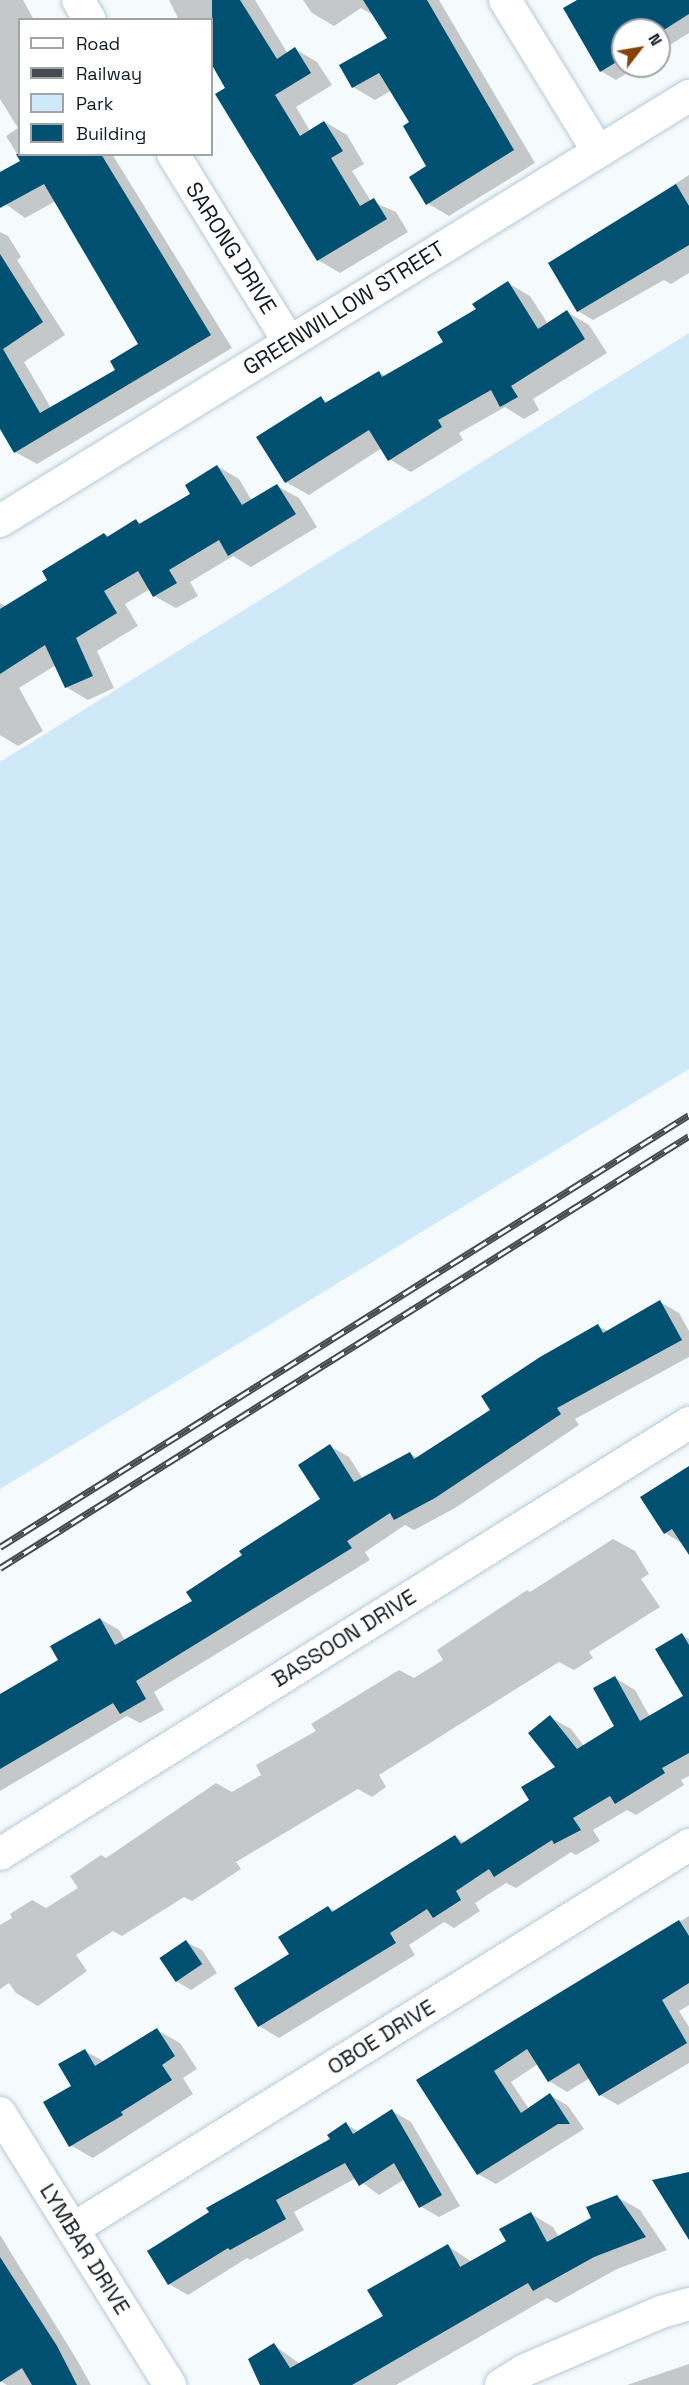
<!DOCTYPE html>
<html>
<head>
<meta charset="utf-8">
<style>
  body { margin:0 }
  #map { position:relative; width:689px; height:2385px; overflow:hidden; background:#f5fafc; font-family:"Space Grotesk",sans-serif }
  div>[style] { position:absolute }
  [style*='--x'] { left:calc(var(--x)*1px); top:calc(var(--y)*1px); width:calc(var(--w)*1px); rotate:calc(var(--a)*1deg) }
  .green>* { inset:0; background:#d0e9f9 }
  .shadow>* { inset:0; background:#0003 }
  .building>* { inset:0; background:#005071; transform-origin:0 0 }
  .roads { filter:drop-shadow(0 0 2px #b4c9d7) drop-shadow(0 0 2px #b4c9d7) }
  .minor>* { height:32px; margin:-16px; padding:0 16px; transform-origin:16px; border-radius:16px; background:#fff }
  .rail>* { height:7px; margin-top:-3.5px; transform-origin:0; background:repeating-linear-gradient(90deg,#fff 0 14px,#454c50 0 28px); box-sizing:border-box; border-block:2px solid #454c50 }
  span { translate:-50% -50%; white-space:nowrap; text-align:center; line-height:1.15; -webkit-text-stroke:6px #fff; paint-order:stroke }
  .street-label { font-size:22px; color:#131b20 }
  .legend { position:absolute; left:18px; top:18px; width:195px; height:138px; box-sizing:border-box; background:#fff; border:2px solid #a1a4a6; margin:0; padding:8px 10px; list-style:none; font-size:18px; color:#131b20 }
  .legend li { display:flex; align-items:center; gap:12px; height:30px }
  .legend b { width:30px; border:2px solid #a1a4a6 }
  .north { position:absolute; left:611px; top:18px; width:60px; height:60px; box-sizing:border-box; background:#fff; border:2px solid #a1a4a6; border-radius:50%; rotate:59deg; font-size:16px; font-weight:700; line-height:24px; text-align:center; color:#131b20 }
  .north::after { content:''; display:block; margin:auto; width:21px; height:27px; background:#84430b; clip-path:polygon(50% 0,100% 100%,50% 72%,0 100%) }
</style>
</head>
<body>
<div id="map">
  <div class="green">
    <i style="clip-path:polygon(689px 333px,689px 1069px,0 1489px,0 762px)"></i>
  </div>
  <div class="shadow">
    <i style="clip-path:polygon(0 0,23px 0,34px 20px,20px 20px,20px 154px,112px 154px,232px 348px,37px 464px,15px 452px,0 426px,0 232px,8px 236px,21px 257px,17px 260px,65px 335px,24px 362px,51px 408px,117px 370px,140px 344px,56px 201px,25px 218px,0 200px,0 174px,22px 162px,6px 136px,18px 128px,0 99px)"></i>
    <i style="clip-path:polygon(169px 0,255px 0,288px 54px,295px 49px,317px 62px,332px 85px,296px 107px,310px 131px,325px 122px,347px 135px,364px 164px,352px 171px,371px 201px,396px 212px,408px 232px,340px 273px,318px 260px,212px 62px,212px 20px,179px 20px)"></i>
    <i style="clip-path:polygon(303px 0,439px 0,535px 163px,449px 216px,427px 203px,429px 166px,411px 122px,392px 90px,375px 100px,353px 87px,341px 66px,389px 38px,373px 15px,361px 8px,334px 26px,312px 13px)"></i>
    <i style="clip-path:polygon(581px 0,689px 0,689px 33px,659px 52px,659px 30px,623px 30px,623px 66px,638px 66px,616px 80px,601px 71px)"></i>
    <i style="clip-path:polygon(689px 175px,689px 273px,671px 284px,664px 280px,593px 320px,578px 311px,621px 219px)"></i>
    <i style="clip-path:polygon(508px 283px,530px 296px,548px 324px,567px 312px,589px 325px,607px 353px,533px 399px,539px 410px,524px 419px,505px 407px,459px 433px,463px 440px,411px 472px,389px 459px,382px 448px,309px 495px,286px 482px,258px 438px,321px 398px,329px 403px,379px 372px,385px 376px,445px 343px)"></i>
    <i style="clip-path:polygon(217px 466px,239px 479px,252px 501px,277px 486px,299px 498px,317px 527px,251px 567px,233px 556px,190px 582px,198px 596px,176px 608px,154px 596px,150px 589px,125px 604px,138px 626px,97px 651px,114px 688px,88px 700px,66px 687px,56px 665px,19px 688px,43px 731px,18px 746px,0 735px,0 603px,7px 607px,49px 581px,104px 534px,109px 537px,136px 521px,142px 524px,192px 494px)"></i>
    <i style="clip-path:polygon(660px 1302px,679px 1313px,689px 1331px,689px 1357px,575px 1419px,579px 1425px,455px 1508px,414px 1530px,405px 1525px,365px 1552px,370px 1560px,154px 1692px,164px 1710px,140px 1723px,127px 1716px,0 1791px,0 1695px,60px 1661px,100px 1619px,119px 1630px,125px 1641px,194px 1602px,244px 1555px,322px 1500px,330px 1446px,349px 1457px,363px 1479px,410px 1454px,418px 1458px,492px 1410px,598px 1326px,608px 1331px)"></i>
    <i style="clip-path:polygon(689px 1468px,689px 1552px,683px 1544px,665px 1533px)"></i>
    <i style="clip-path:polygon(613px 1539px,635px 1551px,649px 1574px,641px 1579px,660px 1607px,589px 1652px,593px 1658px,574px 1670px,559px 1662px,379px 1775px,386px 1787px,372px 1797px,358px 1789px,236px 1862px,241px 1869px,192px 1901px,184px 1897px,122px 1936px,113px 1931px,76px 1955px,87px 1971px,38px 2006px,16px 1993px,9px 1983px,0 1989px,0 1925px,12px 1918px,10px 1914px,32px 1900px,46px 1908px,78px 1888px,70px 1876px,101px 1855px,106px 1858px,216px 1783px,232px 1792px,261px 1775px,256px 1765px,316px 1731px,311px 1724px,399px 1670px,414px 1678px,443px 1660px,437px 1650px,527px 1590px,530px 1592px)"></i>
    <i style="clip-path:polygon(682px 1635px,689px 1639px,689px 1776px,681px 1780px,684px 1785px,636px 1815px,627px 1810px,593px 1830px,600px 1841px,576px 1855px,571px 1852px,516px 1888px,506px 1883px,475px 1903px,480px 1911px,454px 1928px,444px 1922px,409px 1945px,415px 1955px,279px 2038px,259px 2026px,291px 1955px,328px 1907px,335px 1911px,455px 1837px,466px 1843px,531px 1801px,557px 1768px,550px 1717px,571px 1729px,584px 1746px,616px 1726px,615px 1678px,635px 1690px,650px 1717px,685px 1697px)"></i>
    <i style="clip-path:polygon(689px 1916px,689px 2005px,679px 2011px,689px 2027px,689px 2063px,618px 2105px,600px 2095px,590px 2078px,567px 2092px,549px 2081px,538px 2064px,511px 2082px,529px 2109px,550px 2095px,568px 2106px,584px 2129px,496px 2184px,478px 2174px,418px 2080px)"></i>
    <i style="clip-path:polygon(186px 1942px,202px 1950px,217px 1973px,191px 1990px,176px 1981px)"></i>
    <i style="clip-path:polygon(157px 2030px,180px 2043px,197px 2069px,183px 2078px,193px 2094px,93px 2158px,70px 2145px,73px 2087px,85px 2051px,105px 2062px)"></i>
    <i style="clip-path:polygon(392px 2111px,411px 2122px,460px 2206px,439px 2217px,420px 2206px,405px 2179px,379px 2195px,356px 2178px,294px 2212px,304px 2230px,250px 2260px,247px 2258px,188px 2295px,169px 2284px,346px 2124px,359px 2132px)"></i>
    <i style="clip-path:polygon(617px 2197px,640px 2210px,667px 2250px,617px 2269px,556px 2303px,547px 2298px,396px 2385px,266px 2385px,274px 2345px,300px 2364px,385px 2317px,448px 2246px,472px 2262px,508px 2242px,531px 2214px,553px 2227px,559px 2237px,593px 2219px)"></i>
    <i style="clip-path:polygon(0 2235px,77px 2360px,91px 2385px,7px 2385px,0 2381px)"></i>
    <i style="clip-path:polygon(689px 2364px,689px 2385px,627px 2385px)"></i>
  </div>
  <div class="building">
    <i style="clip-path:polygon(212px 0,240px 0,277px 59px,295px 47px,311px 73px,275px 95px,300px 136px,324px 121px,343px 151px,331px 158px,360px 206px,374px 198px,387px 219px,317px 261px,215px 94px,225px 88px,212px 65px)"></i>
    <i style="clip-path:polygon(363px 0,427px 0,514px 150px,426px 205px,409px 177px,426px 166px,403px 126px,409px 122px,379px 73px,352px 88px,339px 65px,387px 38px)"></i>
    <i style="clip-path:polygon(577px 0,689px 0,689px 14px,659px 33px,659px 37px,659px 30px,623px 30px,623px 58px,600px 72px,563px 8px)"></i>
    <i style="clip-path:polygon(16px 154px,101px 154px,211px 335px,14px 453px,0 429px,0 254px,43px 322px,3px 349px,40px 413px,115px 370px,110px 361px,138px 344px,44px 184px,0 208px,0 172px,20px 161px)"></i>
    <i style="clip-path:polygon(676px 184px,689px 206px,689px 245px,577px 312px,548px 263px)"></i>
    <i style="clip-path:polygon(508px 281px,538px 329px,567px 310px,585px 339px,511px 386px,518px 397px,500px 407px,491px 390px,438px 420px,442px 427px,388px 461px,369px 430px,285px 483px,256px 437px,321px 396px,325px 403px,379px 371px,382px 377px,443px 342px,437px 332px,476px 309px,472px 304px)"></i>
    <i style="clip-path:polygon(217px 465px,242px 505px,277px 484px,296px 514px,228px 556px,219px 540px,169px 570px,177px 583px,153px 597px,138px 571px,104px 591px,117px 613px,76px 638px,93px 676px,65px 688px,45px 645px,0 674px,0 609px,47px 580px,42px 571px,104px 533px,107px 537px,136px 519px,139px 524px,190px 494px,185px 485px)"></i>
    <i style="clip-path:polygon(660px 1300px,682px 1340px,557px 1408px,561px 1414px,435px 1498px,394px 1520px,390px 1513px,347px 1541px,352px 1548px,136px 1681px,146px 1699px,120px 1714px,113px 1703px,0 1769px,0 1694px,58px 1660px,50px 1646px,100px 1618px,115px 1645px,192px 1601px,186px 1592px,242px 1555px,239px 1551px,320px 1499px,298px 1465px,330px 1444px,354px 1482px,410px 1452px,414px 1459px,490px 1410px,481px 1396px,540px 1357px,598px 1324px,603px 1333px)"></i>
    <i style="clip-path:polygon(689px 1466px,689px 1555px,672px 1529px,664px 1534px,640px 1497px)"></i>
    <i style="clip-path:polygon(682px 1633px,689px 1645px,689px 1753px,662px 1768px,665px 1773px,615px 1804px,610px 1796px,573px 1818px,581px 1830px,554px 1844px,552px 1840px,494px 1877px,489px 1869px,456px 1891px,461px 1900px,433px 1918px,427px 1909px,390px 1933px,396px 1943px,258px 2027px,234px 1988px,289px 1954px,278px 1937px,328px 1906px,332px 1912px,455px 1835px,461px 1844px,529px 1800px,521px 1787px,555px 1767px,528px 1733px,550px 1715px,577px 1749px,614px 1726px,593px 1688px,615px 1676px,640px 1721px,683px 1696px,655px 1649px)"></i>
    <i style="clip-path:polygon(679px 1920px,689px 1936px,689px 1983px,662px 2000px,687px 2043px,599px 2096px,579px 2063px,548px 2082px,527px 2049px,494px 2071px,521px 2113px,550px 2093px,570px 2124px,558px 2124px,477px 2175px,416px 2080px)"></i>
    <i style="left:186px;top:1940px;width:29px;height:32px;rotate:56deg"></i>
    <i style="clip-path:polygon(157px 2028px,175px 2056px,162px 2065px,172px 2080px,121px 2112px,123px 2115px,69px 2147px,43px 2102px,71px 2086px,58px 2064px,85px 2049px,95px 2066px)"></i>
    <i style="clip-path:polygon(392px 2109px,442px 2195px,419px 2208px,394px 2163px,359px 2186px,345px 2163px,276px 2200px,286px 2219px,230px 2250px,228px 2248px,168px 2285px,147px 2251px,209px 2212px,206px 2208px,330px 2139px,327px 2135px,346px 2122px,353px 2134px)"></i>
    <i style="clip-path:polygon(689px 2172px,689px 2240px,652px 2180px)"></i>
    <i style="clip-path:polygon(617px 2195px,646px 2237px,594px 2257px,533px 2291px,528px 2283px,352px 2385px,260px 2385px,248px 2359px,274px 2343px,290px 2368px,383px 2316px,367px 2290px,448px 2244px,460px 2267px,506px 2241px,499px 2229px,531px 2212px,547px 2242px,591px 2218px,586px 2207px)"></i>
    <i style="clip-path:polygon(0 2257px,57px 2346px,77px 2385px,32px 2385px,22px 2368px,0 2382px)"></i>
  </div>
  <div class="roads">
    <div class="minor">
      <i style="--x:78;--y:0;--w:23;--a:59"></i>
      <i style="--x:505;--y:0;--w:177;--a:58.4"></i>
      <i style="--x:173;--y:154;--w:221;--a:58.3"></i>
      <i style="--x:0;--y:521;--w:810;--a:-31.67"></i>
      <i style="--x:0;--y:1854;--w:813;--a:-32.03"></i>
      <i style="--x:0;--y:2113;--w:321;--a:58"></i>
      <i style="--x:73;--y:2229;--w:726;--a:-31.94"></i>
      <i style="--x:501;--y:2385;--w:28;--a:-32"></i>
      <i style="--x:525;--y:2370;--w:148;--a:-23.1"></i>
      <i style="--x:661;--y:2312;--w:29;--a:-16"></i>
    </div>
  </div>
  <div class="rail">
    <i style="--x:0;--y:1547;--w:813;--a:-32.09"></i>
    <i style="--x:0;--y:1568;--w:813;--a:-32.09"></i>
  </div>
  <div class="street-label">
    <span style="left:231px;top:248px;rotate:58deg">SARONG DRIVE</span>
    <span style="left:344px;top:308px;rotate:-32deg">GREENWILLOW STREET</span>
    <span style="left:344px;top:1638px;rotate:-32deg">BASSOON DRIVE</span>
    <span style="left:381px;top:2037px;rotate:-32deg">OBOE DRIVE</span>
    <span style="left:85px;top:2249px;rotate:58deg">LYMBAR DRIVE</span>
  </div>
  <ul class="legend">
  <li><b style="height:8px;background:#fff"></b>Road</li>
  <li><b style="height:8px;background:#454c50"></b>Railway</li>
  <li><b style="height:16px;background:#d0e9f9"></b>Park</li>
  <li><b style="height:16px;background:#005071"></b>Building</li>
  </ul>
  <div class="north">N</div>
</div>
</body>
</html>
